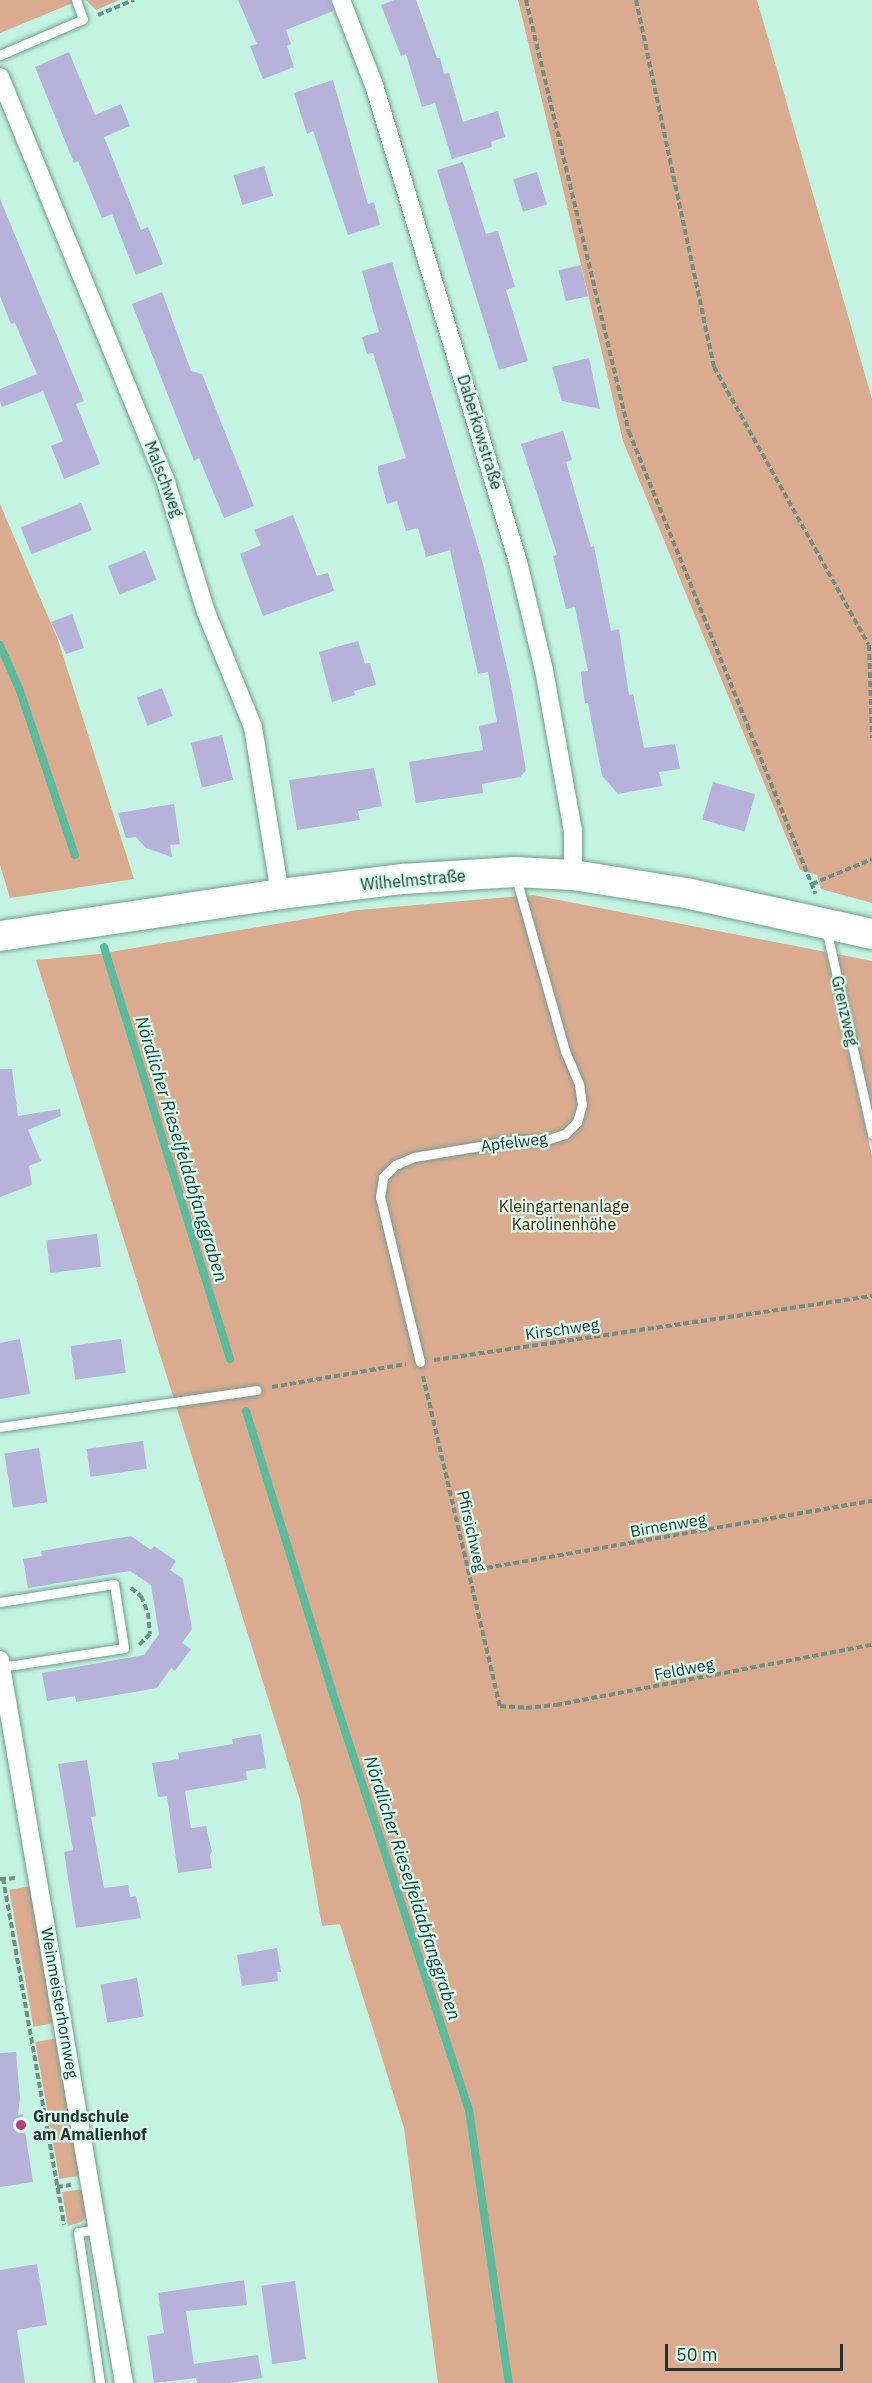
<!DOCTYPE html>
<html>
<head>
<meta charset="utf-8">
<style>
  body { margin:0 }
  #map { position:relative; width:872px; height:2383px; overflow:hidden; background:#c2f4e1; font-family:"IBM Plex Sans",sans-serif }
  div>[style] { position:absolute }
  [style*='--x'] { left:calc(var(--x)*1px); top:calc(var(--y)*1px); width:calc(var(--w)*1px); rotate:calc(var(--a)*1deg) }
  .green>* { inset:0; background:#dbab8f; transform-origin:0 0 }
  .stream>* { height:8px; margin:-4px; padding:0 4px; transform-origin:4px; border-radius:4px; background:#5abb9d }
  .building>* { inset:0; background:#b7b2da; transform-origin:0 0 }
  .path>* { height:4px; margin-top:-2px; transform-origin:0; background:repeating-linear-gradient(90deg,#6f9185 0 6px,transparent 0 9px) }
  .roads { filter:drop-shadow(0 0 2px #6e9d8d) drop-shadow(0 0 2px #6e9d8d) }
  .service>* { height:9px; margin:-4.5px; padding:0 4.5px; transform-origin:4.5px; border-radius:4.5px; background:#fff }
  .minor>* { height:18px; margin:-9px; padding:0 9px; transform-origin:9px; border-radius:9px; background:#fff }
  .primary>* { height:30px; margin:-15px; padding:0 15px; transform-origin:15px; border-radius:15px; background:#fff }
  .dots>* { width:16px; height:16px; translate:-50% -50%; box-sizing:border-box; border:3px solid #d7fef0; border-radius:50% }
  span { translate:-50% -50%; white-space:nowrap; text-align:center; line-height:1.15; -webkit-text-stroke:4.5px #d7fef0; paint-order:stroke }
  .street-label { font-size:16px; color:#20342d }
  .park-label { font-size:16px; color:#4d2000 }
  .poi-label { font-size:16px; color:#20342d; font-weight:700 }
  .left { translate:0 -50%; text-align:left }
  .water-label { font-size:18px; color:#113d30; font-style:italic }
  .scale { position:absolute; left:665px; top:2344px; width:178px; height:27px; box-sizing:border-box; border:3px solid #20342d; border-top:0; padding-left:8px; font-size:18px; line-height:21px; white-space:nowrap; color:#20342d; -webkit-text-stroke:4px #d7fef0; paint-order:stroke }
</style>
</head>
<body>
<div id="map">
  <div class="green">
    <i style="clip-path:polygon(0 0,80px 0,0 33px)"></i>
    <i style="clip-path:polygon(86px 0,119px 0,96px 10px)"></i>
    <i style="clip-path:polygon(518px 0,757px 0,872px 399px,872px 903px,821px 889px,817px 875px,800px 870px,623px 441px)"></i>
    <i style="clip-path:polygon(0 504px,58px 640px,134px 879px,10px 898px,0 865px)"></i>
    <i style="clip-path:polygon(533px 895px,826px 952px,872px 1156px,872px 2383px,438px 2383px,404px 2128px,340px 1924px,322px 1926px,300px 1800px,36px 960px,99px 954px,358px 910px)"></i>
    <i style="clip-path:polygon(837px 954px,872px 961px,872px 1123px)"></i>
    <i style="left:31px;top:1886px;width:139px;height:22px;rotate:80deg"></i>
    <i style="left:58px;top:2038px;width:139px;height:23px;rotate:80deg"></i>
    <i style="clip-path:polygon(84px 2189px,88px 2215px,81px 2222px,68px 2226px,62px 2192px)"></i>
  </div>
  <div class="stream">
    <i style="--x:0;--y:645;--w:50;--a:66.5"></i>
    <i style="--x:20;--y:691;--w:173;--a:71.5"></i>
    <i style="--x:104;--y:947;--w:431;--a:73"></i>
    <i style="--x:246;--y:1411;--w:290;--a:72.9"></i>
    <i style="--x:331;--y:1688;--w:444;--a:71.9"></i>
    <i style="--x:469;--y:2110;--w:276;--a:81.7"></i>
  </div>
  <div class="building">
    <i style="clip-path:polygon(238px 0,330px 0,333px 11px,286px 30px,291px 44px,287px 46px,294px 67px,263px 79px,250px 46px,257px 44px)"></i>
    <i style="clip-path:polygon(394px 0,416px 0,437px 58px,440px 58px,444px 74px,449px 73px,463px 122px,498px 111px,505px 137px,491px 142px,492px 147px,452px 159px,435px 103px,422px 107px,406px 54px,401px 56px,381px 5px)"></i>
    <i style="clip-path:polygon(69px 52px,95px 115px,121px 104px,130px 126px,104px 137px,141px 230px,148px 227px,163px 264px,136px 275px,112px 214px,102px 218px,78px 161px,74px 163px,35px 67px)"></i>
    <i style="clip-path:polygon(333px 80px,368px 204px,374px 202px,380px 225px,348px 235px,313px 131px,307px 134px,294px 93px)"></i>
    <i style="clip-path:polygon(463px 162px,486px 234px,498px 231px,515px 287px,506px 290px,528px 361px,499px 370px,437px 170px)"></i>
    <i style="left:264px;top:166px;width:31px;height:32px;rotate:73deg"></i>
    <i style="left:537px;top:172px;width:34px;height:25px;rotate:73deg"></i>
    <i style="clip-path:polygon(0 199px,84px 401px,76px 404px,100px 464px,64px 479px,51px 446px,63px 441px,43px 391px,2px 407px,0 402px,0 389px,37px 374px,15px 323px,11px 324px,0 296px)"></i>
    <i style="clip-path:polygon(392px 262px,483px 564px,511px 685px,526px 770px,520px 777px,482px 784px,483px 793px,416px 803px,409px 762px,483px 750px,479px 726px,497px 722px,488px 672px,478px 674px,450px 550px,426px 557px,418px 528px,406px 531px,397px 501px,387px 504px,378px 471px,378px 466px,406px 458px,373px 353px,367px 354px,362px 337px,379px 332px,362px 271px)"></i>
    <i style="left:581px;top:265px;width:32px;height:23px;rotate:77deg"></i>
    <i style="clip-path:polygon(162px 292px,191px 371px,202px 374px,254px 506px,224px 518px,199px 458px,194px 461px,132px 304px)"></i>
    <i style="clip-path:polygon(589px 358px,600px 409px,562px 401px,552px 367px)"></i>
    <i style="clip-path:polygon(563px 431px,572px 460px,566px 462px,591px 547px,594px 546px,611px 631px,619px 629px,629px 695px,633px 694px,644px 748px,675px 744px,680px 769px,659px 772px,662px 786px,618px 794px,602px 776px,588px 703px,585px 703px,582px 684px,581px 672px,588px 671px,575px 607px,566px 609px,553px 556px,557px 555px,521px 444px)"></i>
    <i style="left:81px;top:503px;width:29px;height:65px;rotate:68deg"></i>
    <i style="clip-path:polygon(293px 515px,317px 576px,328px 573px,334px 591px,263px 616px,240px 554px,261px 545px,254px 530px)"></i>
    <i style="left:145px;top:551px;width:31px;height:40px;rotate:68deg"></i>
    <i style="clip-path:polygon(72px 614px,84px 648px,66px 654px,51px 622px)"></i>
    <i style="clip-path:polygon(358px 641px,365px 664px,370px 663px,376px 685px,354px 691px,355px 695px,332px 702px,319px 652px)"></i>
    <i style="left:162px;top:688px;width:30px;height:27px;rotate:69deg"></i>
    <i style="left:222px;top:735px;width:46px;height:32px;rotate:76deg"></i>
    <i style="clip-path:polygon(374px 768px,382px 806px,358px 811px,360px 820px,297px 830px,289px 780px)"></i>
    <i style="left:713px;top:782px;width:44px;height:39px;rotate:16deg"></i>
    <i style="clip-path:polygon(174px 804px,180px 844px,170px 845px,172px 857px,146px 848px,136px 837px,126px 838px,118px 813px)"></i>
    <i style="clip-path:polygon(0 1069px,12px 1069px,18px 1116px,60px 1109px,61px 1116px,28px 1130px,41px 1161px,29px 1166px,32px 1185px,0 1197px)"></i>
    <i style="left:97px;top:1234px;width:33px;height:51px;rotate:83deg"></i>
    <i style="clip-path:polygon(20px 1339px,30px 1394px,0 1399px,0 1343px)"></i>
    <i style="left:121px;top:1339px;width:34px;height:51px;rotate:82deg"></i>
    <i style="left:143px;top:1441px;width:28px;height:57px;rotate:82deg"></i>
    <i style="left:39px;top:1448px;width:55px;height:35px;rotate:81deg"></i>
    <i style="clip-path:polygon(131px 1536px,151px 1550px,154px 1546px,176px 1561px,170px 1570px,183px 1579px,192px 1629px,182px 1643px,191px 1649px,175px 1671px,171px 1668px,157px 1688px,76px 1702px,75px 1696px,47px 1701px,42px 1673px,144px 1655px,159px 1634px,151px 1585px,130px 1571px,28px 1588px,23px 1559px,42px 1556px,41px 1551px)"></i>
    <i style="clip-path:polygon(261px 1734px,266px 1768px,246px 1771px,247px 1780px,185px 1791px,191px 1828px,206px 1826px,212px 1852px,210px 1855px,212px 1868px,178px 1873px,167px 1796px,158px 1797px,152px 1763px,179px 1759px,178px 1753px,233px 1744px,232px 1739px)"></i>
    <i style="clip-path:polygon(87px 1760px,96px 1816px,91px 1817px,104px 1888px,128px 1885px,130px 1897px,136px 1896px,141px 1918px,76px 1928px,64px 1852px,73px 1850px,58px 1764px)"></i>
    <i style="clip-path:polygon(277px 1948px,281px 1972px,277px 1972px,278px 1981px,242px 1986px,237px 1955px)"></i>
    <i style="left:137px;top:1978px;width:39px;height:37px;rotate:80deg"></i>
    <i style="clip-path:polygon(16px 2052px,20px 2098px,18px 2115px,23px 2114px,21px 2132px,25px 2131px,33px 2182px,0 2187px,0 2053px)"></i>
    <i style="clip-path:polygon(37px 2264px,47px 2325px,17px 2330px,25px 2383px,0 2383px,0 2270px)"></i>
    <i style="clip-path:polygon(244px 2280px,247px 2305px,186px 2311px,194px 2364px,258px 2355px,262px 2378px,229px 2383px,197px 2383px,196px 2378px,154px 2383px,147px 2336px,164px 2333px,158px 2293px)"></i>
    <i style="left:295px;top:2281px;width:79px;height:34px;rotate:82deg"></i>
  </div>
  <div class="path">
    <i style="--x:526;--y:0;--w:444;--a:76.6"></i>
    <i style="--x:629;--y:432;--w:498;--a:68"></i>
    <i style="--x:636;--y:0;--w:375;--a:78"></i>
    <i style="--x:714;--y:367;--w:318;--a:60.9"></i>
    <i style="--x:869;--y:645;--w:93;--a:88.2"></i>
    <i style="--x:98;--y:15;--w:39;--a:-23"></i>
    <i style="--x:812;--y:884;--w:65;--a:-22.6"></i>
    <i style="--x:434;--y:1360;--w:443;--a:-8.3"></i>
    <i style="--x:423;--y:1376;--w:339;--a:76.9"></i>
    <i style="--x:500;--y:1706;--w:26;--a:4"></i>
    <i style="--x:526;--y:1708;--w:30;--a:-6"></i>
    <i style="--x:556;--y:1705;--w:322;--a:-10.8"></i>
    <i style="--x:272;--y:1387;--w:136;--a:-9.7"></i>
    <i style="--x:469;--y:1571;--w:409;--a:-9.9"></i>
    <i style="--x:131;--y:1588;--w:13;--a:39"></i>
    <i style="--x:141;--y:1596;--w:18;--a:68"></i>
    <i style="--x:148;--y:1613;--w:21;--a:85"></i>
    <i style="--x:150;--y:1634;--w:16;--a:135"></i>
    <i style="--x:3;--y:1878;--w:352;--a:80"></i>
    <i style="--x:0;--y:1879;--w:17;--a:-3"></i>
    <i style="--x:57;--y:2187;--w:14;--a:-8"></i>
  </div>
  <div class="roads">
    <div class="service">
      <i style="--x:0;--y:55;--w:90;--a:-23.4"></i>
      <i style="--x:83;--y:19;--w:20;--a:-110"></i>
      <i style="--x:826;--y:928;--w:211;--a:77.4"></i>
      <i style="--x:420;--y:1362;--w:170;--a:-103.6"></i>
      <i style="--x:380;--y:1197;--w:20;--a:-81"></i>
      <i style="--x:383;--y:1177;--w:17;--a:-45"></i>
      <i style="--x:395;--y:1165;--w:21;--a:-23"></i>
      <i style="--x:414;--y:1157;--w:104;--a:-9.4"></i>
      <i style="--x:517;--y:1140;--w:26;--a:2"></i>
      <i style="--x:543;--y:1141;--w:23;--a:-18"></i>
      <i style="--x:565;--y:1134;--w:17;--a:-45"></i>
      <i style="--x:577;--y:1122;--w:18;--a:-74"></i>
      <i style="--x:582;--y:1105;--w:21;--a:-98"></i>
      <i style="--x:579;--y:1084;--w:36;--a:-113"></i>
      <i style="--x:565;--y:1051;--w:180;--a:-105.8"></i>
      <i style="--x:0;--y:1427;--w:259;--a:-8.2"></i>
      <i style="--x:0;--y:1602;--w:115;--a:-9"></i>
      <i style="--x:114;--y:1584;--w:65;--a:81.1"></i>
      <i style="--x:124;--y:1648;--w:124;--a:171.2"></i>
      <i style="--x:99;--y:2229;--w:21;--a:172"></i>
      <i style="--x:78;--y:2232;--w:153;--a:81.7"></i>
    </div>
    <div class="minor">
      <i style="--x:341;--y:0;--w:91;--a:68.8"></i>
      <i style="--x:374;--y:85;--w:498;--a:73.2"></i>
      <i style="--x:518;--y:562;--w:111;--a:76.5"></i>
      <i style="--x:544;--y:670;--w:164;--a:79.8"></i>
      <i style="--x:573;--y:831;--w:44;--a:90"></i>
      <i style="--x:0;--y:77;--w:435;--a:67.7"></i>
      <i style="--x:165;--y:479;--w:139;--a:72.9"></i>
      <i style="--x:206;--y:612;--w:124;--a:67.8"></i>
      <i style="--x:253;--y:727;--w:169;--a:80.8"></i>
      <i style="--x:0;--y:1660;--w:734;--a:80.27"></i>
    </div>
    <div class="primary">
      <i style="--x:0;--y:936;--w:283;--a:-8.5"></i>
      <i style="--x:280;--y:894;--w:124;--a:-7"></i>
      <i style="--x:403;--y:879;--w:112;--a:-3.6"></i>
      <i style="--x:515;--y:872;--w:58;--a:3"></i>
      <i style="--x:573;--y:875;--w:114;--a:9.1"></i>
      <i style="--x:686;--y:893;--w:190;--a:12.4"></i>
    </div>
  </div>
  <div class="dots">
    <i style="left:21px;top:2125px;background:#bc3981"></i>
  </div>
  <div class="street-label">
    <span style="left:480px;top:432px;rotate:73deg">Daberkowstraße</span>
    <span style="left:164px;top:479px;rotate:69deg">Malschweg</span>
    <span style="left:413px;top:880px;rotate:-5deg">Wilhelmstraße</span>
    <span style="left:845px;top:1011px;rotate:77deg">Grenzweg</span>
    <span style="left:514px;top:1142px;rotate:-7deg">Apfelweg</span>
    <span style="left:562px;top:1329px;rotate:-8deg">Kirschweg</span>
    <span style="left:668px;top:1525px;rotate:-10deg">Birnenweg</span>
    <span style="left:472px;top:1531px;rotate:77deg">Pfirsichweg</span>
    <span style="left:684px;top:1669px;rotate:-11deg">Feldweg</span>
    <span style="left:60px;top:2003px;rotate:80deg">Weinmeisterhornweg</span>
  </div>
  <div class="park-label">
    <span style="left:564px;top:1215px">Kleingartenanlage<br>Karolinenhöhe</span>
  </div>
  <div class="poi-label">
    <span class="left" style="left:33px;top:2125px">Grundschule<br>am Amalienhof</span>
  </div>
  <div class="water-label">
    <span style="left:181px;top:1149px;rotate:73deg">Nördlicher Rieselfeldabfanggraben</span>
    <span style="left:412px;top:1888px;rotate:72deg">Nördlicher Rieselfeldabfanggraben</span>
  </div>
  <div class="scale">50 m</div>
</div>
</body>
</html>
